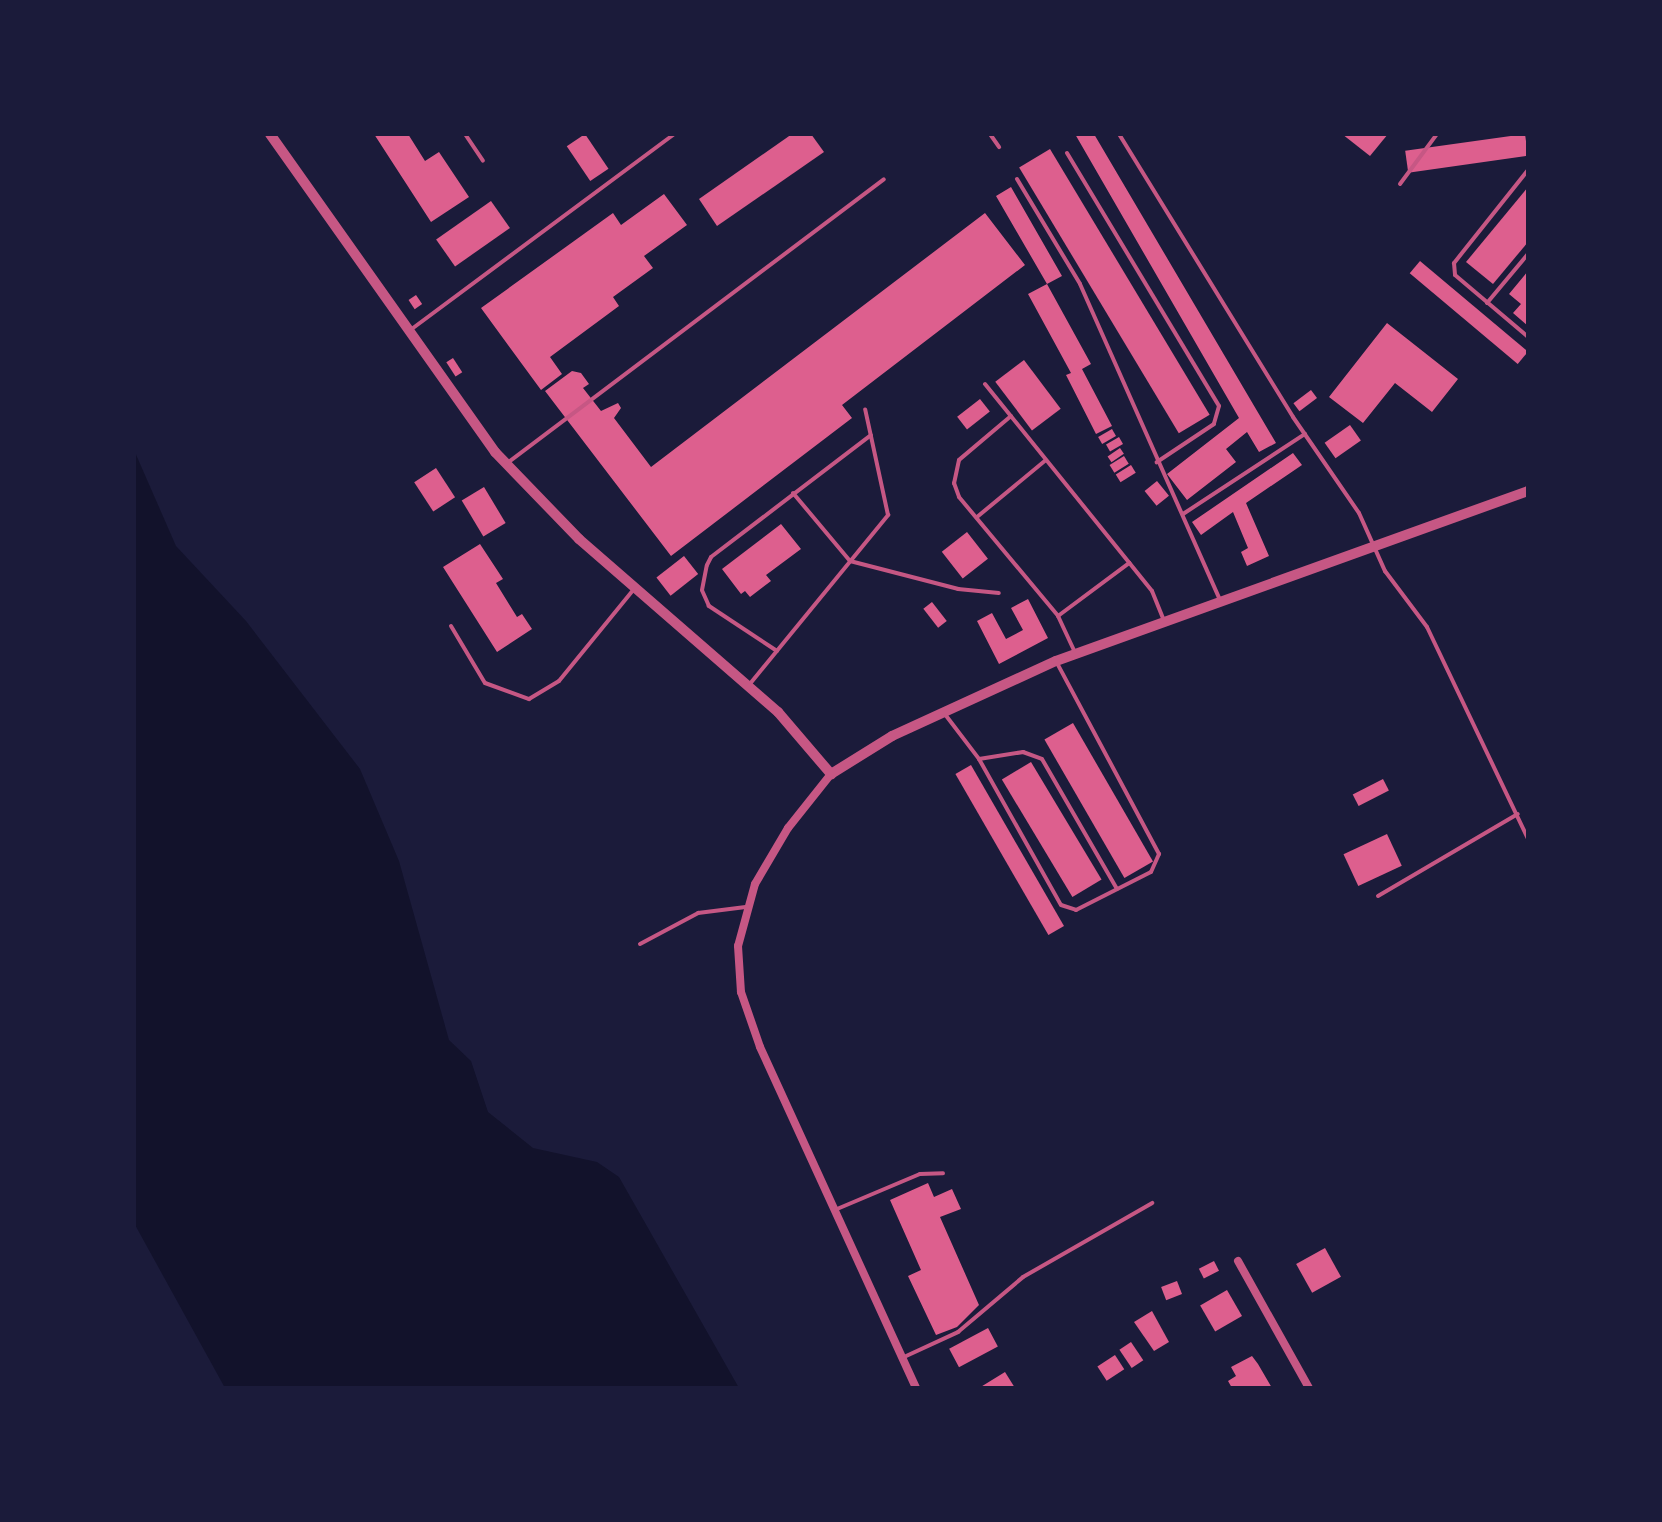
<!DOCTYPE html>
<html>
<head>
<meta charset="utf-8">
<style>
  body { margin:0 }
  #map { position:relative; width:1662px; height:1522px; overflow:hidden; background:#1b1b3a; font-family:"PT Sans",sans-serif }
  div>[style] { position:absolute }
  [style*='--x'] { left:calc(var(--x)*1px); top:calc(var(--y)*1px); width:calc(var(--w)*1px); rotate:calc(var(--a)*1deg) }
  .water>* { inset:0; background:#12122b }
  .building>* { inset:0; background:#dd5f8e; transform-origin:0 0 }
  .service>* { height:4px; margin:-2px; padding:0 2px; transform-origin:2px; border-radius:2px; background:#c65784 }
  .minor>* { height:8px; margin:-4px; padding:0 4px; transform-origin:4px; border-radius:4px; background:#c65784 }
  .tertiary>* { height:10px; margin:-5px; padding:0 5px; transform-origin:5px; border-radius:5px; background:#c65784 }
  span { translate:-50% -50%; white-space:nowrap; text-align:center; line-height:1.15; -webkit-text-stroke:6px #1b1b3a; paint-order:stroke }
  .frame { position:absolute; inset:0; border:136px solid #1b1b3a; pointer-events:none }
</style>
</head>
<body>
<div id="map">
  <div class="water">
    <i style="clip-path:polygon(134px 450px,176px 546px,246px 621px,360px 769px,399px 861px,449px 1040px,471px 1061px,488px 1112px,533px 1148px,597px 1162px,619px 1177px,739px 1388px,225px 1388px,134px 1223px)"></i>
  </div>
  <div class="building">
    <i style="clip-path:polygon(374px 134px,408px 134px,425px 161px,439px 152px,469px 197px,431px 222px)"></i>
    <i style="left:585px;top:134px;width:42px;height:22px;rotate:56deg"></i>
    <i style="clip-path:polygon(792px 134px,811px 134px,824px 152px,717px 226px,699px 199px)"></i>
    <i style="clip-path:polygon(1075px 134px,1094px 134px,1276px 443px,1259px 452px,1247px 432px,1226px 449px,1236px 462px,1187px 500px,1167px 474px,1239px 418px)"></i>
    <i style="clip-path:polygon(1342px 134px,1388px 134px,1370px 156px)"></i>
    <i style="left:1525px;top:134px;width:22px;height:121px;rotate:82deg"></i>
    <i style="left:1050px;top:149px;width:310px;height:36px;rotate:59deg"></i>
    <i style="clip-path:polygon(1011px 187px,1062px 276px,1047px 284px,1091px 364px,1082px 369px,1112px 426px,1096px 434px,1066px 375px,1071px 373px,1028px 294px,1047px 284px,996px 196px)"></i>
    <i style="clip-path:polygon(1528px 187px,1528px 242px,1493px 284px,1466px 262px)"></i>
    <i style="clip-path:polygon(664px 194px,687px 225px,644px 256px,653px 268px,613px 297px,619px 306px,550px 357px,562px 374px,541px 390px,481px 308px,613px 213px,621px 225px)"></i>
    <i style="left:491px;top:201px;width:33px;height:67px;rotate:55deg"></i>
    <i style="clip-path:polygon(985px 213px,1025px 265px,842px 405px,852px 418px,671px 556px,545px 391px,572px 371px,581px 373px,589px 384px,583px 388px,601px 411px,618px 403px,621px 408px,614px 418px,651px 467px)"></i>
    <i style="left:1420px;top:261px;width:141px;height:16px;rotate:40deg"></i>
    <i style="clip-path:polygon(1528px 271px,1528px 326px,1513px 313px,1521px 304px,1509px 294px)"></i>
    <i style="left:416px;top:295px;width:11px;height:9px;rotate:56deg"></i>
    <i style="clip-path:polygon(1387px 323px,1458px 379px,1432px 412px,1395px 383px,1363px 423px,1329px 397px)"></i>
    <i style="left:453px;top:358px;width:17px;height:8px;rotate:57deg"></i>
    <i style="left:1024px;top:360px;width:61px;height:36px;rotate:53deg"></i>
    <i style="left:1311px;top:390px;width:10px;height:22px;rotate:53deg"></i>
    <i style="left:980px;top:399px;width:16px;height:29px;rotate:52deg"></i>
    <i style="left:1350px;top:425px;width:19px;height:31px;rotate:55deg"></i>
    <i style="left:1112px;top:429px;width:8px;height:16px;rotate:60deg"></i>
    <i style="left:1119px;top:437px;width:8px;height:15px;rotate:60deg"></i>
    <i style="left:1120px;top:448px;width:7px;height:15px;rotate:56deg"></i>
    <i style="clip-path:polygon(1293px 453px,1302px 465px,1246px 503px,1269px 556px,1247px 566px,1241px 552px,1248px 548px,1233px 512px,1201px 535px,1192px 522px)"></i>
    <i style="left:1124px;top:456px;width:9px;height:17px;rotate:58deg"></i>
    <i style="left:1131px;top:465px;width:9px;height:18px;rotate:58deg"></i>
    <i style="left:436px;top:468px;width:35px;height:26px;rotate:57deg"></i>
    <i style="left:1157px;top:481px;width:19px;height:16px;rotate:51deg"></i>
    <i style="left:484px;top:487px;width:42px;height:26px;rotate:59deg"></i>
    <i style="clip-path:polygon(781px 524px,801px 549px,766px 575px,771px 581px,750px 597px,745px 591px,741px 594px,722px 569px)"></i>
    <i style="left:967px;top:532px;width:34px;height:32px;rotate:52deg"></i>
    <i style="clip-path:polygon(480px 544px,503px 579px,496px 583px,517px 617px,522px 614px,532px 629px,497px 652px,443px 567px)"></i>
    <i style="left:684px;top:556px;width:23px;height:35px;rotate:52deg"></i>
    <i style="clip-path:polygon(1028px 599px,1048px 638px,999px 664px,977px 621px,992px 613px,1006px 639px,1023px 630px,1011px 608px)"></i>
    <i style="left:932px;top:602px;width:24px;height:11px;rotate:52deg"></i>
    <i style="left:1073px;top:723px;width:160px;height:33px;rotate:60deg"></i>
    <i style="left:1031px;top:762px;width:137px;height:34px;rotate:59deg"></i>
    <i style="left:971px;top:765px;width:186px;height:18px;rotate:60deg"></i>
    <i style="left:1383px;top:779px;width:13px;height:34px;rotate:63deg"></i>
    <i style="left:1387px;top:834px;width:35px;height:48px;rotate:65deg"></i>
    <i style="clip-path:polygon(928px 1183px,934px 1197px,952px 1189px,961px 1209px,940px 1217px,979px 1305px,957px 1327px,936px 1335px,908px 1276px,921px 1270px,890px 1200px)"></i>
    <i style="left:1325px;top:1248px;width:33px;height:33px;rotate:61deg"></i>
    <i style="left:1214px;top:1261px;width:11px;height:17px;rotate:63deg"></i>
    <i style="left:1177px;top:1281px;width:14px;height:17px;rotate:69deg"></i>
    <i style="left:1227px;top:1290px;width:30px;height:31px;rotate:60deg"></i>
    <i style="clip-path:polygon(1152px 1311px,1169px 1342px,1154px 1351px,1134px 1322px)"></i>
    <i style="left:988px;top:1328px;width:21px;height:44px;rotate:62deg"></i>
    <i style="left:1131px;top:1342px;width:22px;height:14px;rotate:56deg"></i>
    <i style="left:1115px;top:1355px;width:17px;height:21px;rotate:57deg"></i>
    <i style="clip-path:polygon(1252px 1356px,1258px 1364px,1272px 1388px,1232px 1388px,1228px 1381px,1236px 1376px,1231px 1367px)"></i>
    <i style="clip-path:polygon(1005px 1372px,1015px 1388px,979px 1388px)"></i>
  </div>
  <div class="service">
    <i style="--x:465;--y:134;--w:32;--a:56"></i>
    <i style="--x:990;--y:134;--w:16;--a:55"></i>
    <i style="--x:1119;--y:134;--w:332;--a:58.4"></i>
    <i style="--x:1293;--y:417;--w:116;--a:55.5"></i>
    <i style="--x:1359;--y:513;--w:64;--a:65.9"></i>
    <i style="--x:1385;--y:571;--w:70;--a:53.1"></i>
    <i style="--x:1427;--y:627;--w:235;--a:64.5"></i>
    <i style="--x:1067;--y:153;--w:295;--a:59"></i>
    <i style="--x:1219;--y:406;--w:19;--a:106"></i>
    <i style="--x:1214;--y:424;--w:69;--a:146.3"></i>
    <i style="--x:1528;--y:170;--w:119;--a:128.5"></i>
    <i style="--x:1454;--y:263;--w:12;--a:85"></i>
    <i style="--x:1455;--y:275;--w:96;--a:40.3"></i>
    <i style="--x:1017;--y:179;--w:122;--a:59"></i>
    <i style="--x:1080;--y:284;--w:346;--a:66.1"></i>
    <i style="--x:1400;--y:184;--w:62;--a:-53.5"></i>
    <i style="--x:1487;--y:303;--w:64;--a:-50.1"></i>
    <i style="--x:409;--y:331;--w:330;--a:-36.6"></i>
    <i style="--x:985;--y:384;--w:266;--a:51.1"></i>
    <i style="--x:1152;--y:591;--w:31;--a:68"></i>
    <i style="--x:1011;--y:416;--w:68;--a:139.8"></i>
    <i style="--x:959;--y:460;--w:24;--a:102"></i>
    <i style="--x:954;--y:483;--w:15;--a:70"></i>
    <i style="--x:959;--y:497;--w:155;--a:50.2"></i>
    <i style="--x:1058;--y:616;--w:40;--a:65"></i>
    <i style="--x:506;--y:464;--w:473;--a:-37"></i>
    <i style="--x:793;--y:493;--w:89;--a:50"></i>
    <i style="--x:850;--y:561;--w:112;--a:14.5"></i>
    <i style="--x:958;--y:589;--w:41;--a:5.6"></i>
    <i style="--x:1183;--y:514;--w:146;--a:-33.3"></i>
    <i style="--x:977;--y:517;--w:89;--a:-39.6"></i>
    <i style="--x:1058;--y:616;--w:89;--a:-36.7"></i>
    <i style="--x:451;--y:626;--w:66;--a:59.2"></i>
    <i style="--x:485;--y:683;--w:47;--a:20"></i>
    <i style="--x:529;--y:699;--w:35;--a:-31"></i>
    <i style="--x:559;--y:681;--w:119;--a:-50.8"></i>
    <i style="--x:777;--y:651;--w:82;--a:-146.5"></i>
    <i style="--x:709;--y:606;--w:17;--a:-114"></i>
    <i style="--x:702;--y:590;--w:25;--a:-79"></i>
    <i style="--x:707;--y:565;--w:9;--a:-63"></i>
    <i style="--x:711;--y:557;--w:201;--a:-37.3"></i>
    <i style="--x:749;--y:685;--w:220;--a:-50.7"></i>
    <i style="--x:888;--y:515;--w:108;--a:-102.2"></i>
    <i style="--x:944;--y:713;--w:58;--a:52.7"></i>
    <i style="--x:979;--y:759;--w:167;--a:60.7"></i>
    <i style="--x:1061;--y:905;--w:16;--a:18"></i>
    <i style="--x:1076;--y:910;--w:84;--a:-26.9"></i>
    <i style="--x:1151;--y:872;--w:20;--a:-66"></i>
    <i style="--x:1159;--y:854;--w:217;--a:-118.1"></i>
    <i style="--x:979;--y:759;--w:45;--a:-9"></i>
    <i style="--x:1023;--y:752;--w:20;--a:20"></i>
    <i style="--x:1042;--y:759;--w:150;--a:60"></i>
    <i style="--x:1378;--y:896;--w:162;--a:-30.4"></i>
    <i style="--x:640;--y:944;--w:66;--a:-28.1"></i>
    <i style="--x:698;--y:913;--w:48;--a:-7.1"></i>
    <i style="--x:837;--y:1209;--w:90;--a:-22.9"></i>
    <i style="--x:920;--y:1174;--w:23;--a:-2"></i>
    <i style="--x:904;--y:1357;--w:60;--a:-24.8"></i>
    <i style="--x:958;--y:1332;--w:85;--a:-40.2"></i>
    <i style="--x:1023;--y:1277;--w:149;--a:-29.8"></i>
  </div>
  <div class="minor">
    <i style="--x:831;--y:774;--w:69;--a:128.5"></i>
    <i style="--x:788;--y:828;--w:65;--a:120.5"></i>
    <i style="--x:755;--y:884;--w:64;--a:105.3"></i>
    <i style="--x:738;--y:946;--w:46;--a:86.3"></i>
    <i style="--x:741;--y:992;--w:58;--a:70.9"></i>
    <i style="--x:760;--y:1047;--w:375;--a:65.4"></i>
    <i style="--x:1238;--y:1261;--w:145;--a:60.8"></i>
  </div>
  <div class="tertiary">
    <i style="--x:270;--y:134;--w:390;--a:54.7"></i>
    <i style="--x:495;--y:452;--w:121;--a:46"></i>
    <i style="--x:579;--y:539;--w:264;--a:41"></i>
    <i style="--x:778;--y:712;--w:82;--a:49.5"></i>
    <i style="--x:831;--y:774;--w:72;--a:-31.9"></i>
    <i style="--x:892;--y:736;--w:180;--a:-24.6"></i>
    <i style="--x:1056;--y:661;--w:502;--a:-19.81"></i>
  </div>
  <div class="frame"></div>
</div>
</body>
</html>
